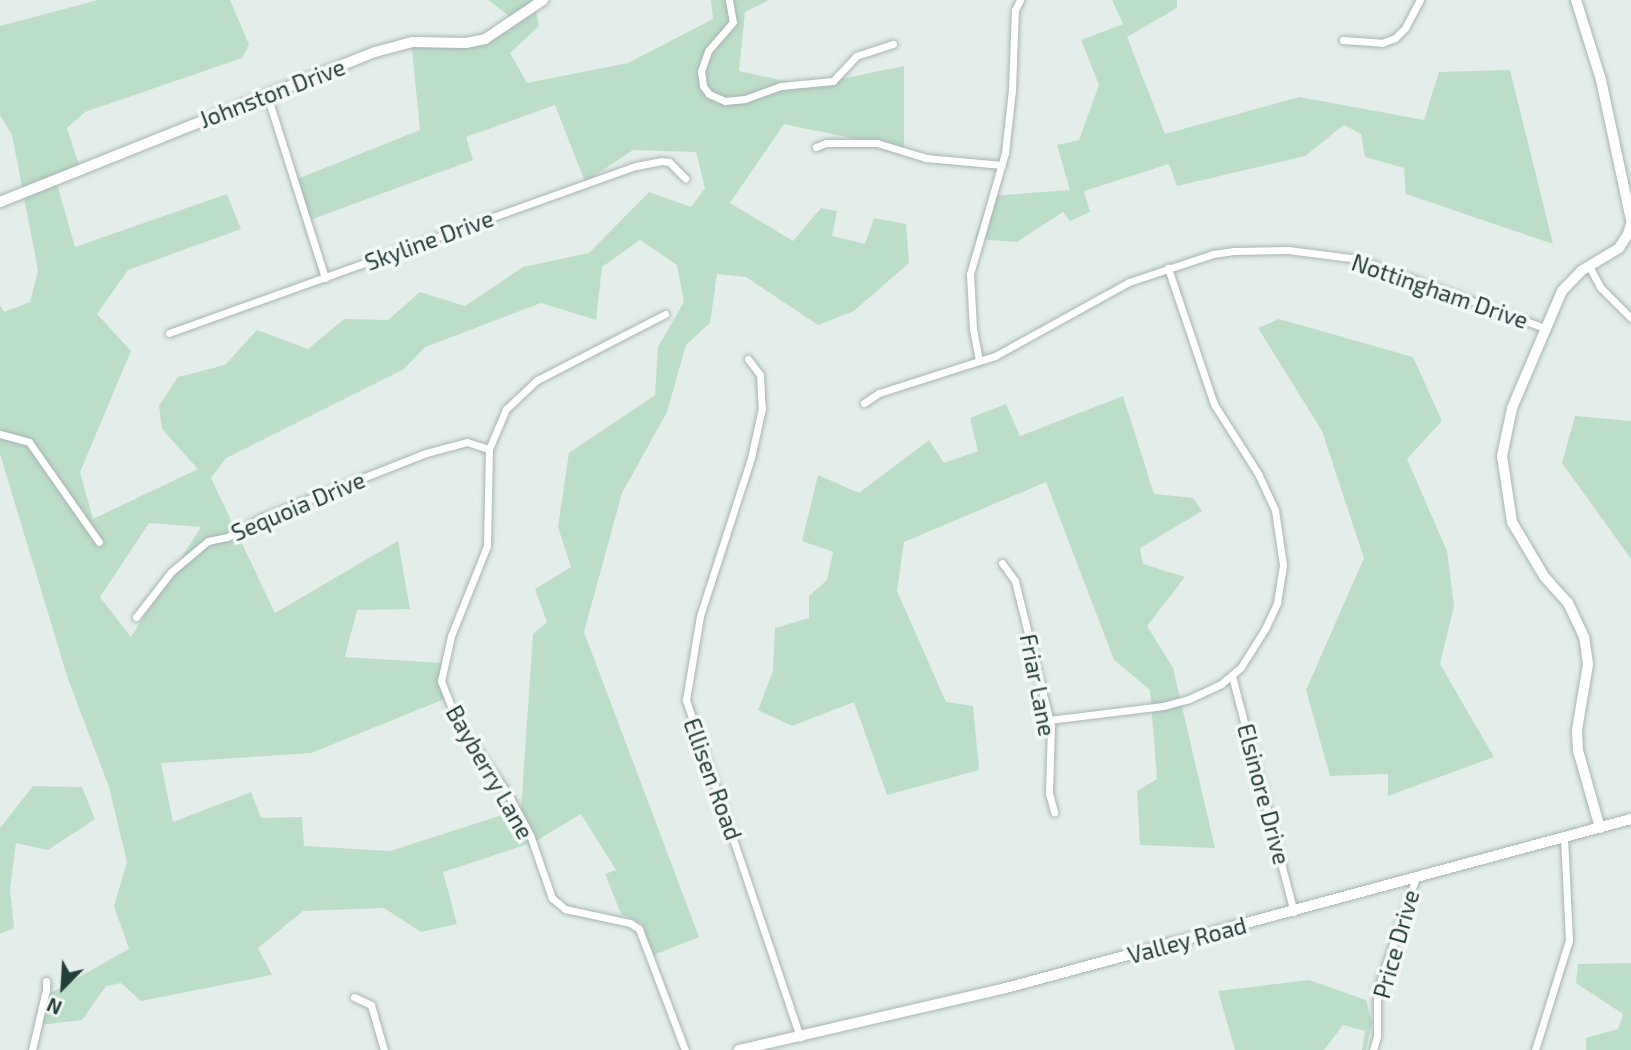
<!DOCTYPE html>
<html>
<head>
<meta charset="utf-8">
<style>
  body { margin:0 }
  #map { position:relative; width:1631px; height:1050px; overflow:hidden; background:#e3edea; font-family:"Exo 2",sans-serif }
  div>[style] { position:absolute }
  [style*='--x'] { left:calc(var(--x)*1px); top:calc(var(--y)*1px); width:calc(var(--w)*1px); rotate:calc(var(--a)*1deg) }
  .green>* { inset:0; background:#bcdec9 }
  .roads { filter:drop-shadow(0 0 2px #a6b5b2) drop-shadow(0 0 2px #a6b5b2) }
  .street>* { height:7px; margin:-3.5px; padding:0 3.5px; transform-origin:3.5px; border-radius:3.5px; background:#fff }
  .secondary>* { height:10px; margin:-5px; padding:0 5px; transform-origin:5px; border-radius:5px; background:#fff }
  span { translate:-50% -50%; white-space:nowrap; text-align:center; line-height:1.15; -webkit-text-stroke:7px #f4f9f7; paint-order:stroke }
  .street-label { font-size:23px; color:#233f3a }
  .north { position:absolute; left:28px; top:952px; width:70px; height:70px; -webkit-text-stroke:5px #f4f9f7; paint-order:stroke; rotate:204deg; font-size:19px; font-weight:700; line-height:28px; text-align:center; color:#233f3a }
  .north::after { content:''; display:block; margin:auto; width:24px; height:32px; background:#233f3a; clip-path:polygon(50% 0,100% 100%,50% 72%,0 100%) }
</style>
</head>
<body>
<div id="map">
  <div class="green">
    <i style="clip-path:polygon(evenodd,98px 0,230px 0,249px 45px,242px 58px,85px 112px,67px 128px,81px 171px,56px 180px,75px 247px,227px 194px,241px 229px,128px 270px,97px 314px,131px 351px,80px 472px,93px 519px,198px 469px,162px 429px,159px 406px,178px 377px,225px 365px,257px 330px,308px 349px,344px 319px,388px 320px,420px 292px,465px 306px,523px 267px,589px 253px,649px 192px,691px 207px,705px 188px,696px 152px,633px 150px,585px 182px,555px 105px,466px 137px,473px 160px,310px 220px,297px 179px,420px 130px,411px 40px,473px 38px,512px 18px,488px 0,534px 0,539px 26px,510px 53px,527px 83px,628px 63px,713px 19px,711px 0,769px 0,745px 12px,739px 71px,808px 86px,904px 66px,904px 149px,784px 124px,730px 203px,793px 241px,821px 208px,837px 211px,832px 236px,865px 244px,874px 218px,906px 224px,909px 263px,854px 311px,818px 325px,746px 277px,717px 274px,710px 323px,686px 345px,667px 412px,622px 493px,584px 632px,699px 937px,654px 955px,641px 923px,621px 914px,605px 874px,616px 870px,581px 814px,534px 842px,443px 872px,457px 924px,421px 932px,384px 908px,303px 911px,258px 948px,272px 975px,141px 1001px,121px 983px,106px 986px,82px 1020px,39px 1025px,45px 996px,129px 949px,114px 906px,127px 862px,109px 787px,68px 679px,0 454px,0 305px,4px 312px,30px 302px,38px 270px,12px 135px,0 115px,0 26px,98px 0,640px 240px,677px 265px,684px 302px,658px 347px,655px 395px,569px 453px,558px 527px,571px 567px,535px 589px,547px 622px,533px 634px,521px 809px,390px 851px,304px 846px,302px 817px,261px 818px,251px 792px,173px 822px,161px 763px,311px 753px,447px 698px,442px 663px,345px 657px,357px 610px,410px 609px,398px 541px,275px 613px,211px 478px,226px 458px,404px 369px,425px 347px,541px 303px,596px 320px,602px 267px,640px 240px,98px 0,149px 523px,201px 527px,131px 637px,100px 597px,149px 523px)"></i>
    <i style="clip-path:polygon(1112px 0,1177px 0,1177px 8px,1127px 37px,1165px 134px,1299px 97px,1424px 120px,1439px 72px,1510px 70px,1553px 244px,1406px 194px,1404px 168px,1365px 157px,1361px 134px,1344px 125px,1305px 156px,1177px 186px,1169px 164px,1084px 191px,1090px 212px,1070px 221px,1063px 212px,1017px 242px,975px 239px,990px 196px,1070px 190px,1057px 145px,1079px 140px,1099px 85px,1081px 40px,1123px 24px)"></i>
    <i style="clip-path:polygon(1279px 319px,1413px 357px,1442px 421px,1407px 459px,1447px 551px,1454px 606px,1440px 664px,1494px 757px,1388px 796px,1388px 774px,1330px 776px,1306px 690px,1364px 558px,1322px 431px,1258px 328px)"></i>
    <i style="clip-path:polygon(1123px 396px,1154px 494px,1193px 498px,1202px 511px,1140px 548px,1143px 564px,1185px 577px,1147px 626px,1173px 668px,1215px 848px,1140px 845px,1137px 791px,1157px 779px,1150px 690px,1114px 660px,1046px 482px,904px 542px,897px 591px,946px 702px,973px 706px,979px 770px,887px 795px,854px 702px,792px 726px,758px 710px,773px 671px,775px 628px,809px 618px,809px 596px,827px 580px,833px 552px,802px 541px,818px 475px,859px 493px,929px 440px,944px 463px,978px 451px,970px 418px,1006px 404px,1020px 436px)"></i>
    <i style="clip-path:polygon(1575px 416px,1631px 421px,1631px 559px,1562px 463px)"></i>
    <i style="clip-path:polygon(33px 786px,82px 787px,95px 819px,48px 850px,16px 843px,10px 890px,14px 928px,0 934px,0 828px)"></i>
    <i style="clip-path:polygon(1631px 963px,1631px 1050px,1586px 1050px,1586px 1038px,1618px 1029px,1623px 1014px,1576px 983px,1578px 964px)"></i>
    <i style="clip-path:polygon(1309px 980px,1366px 1000px,1372px 1022px,1366px 1050px,1362px 1050px,1365px 1031px,1343px 1025px,1324px 1050px,1235px 1050px,1218px 991px)"></i>
  </div>
  <div class="roads">
    <div class="street">
      <i style="--x:729;--y:0;--w:22;--a:80"></i>
      <i style="--x:733;--y:22;--w:38;--a:131"></i>
      <i style="--x:708;--y:51;--w:21;--a:109"></i>
      <i style="--x:701;--y:71;--w:15;--a:82"></i>
      <i style="--x:703;--y:86;--w:10;--a:53"></i>
      <i style="--x:709;--y:94;--w:17;--a:24"></i>
      <i style="--x:725;--y:101;--w:20;--a:-6"></i>
      <i style="--x:745;--y:99;--w:38;--a:-20"></i>
      <i style="--x:781;--y:86;--w:52;--a:-5.5"></i>
      <i style="--x:833;--y:81;--w:34;--a:-47"></i>
      <i style="--x:856;--y:56;--w:39;--a:-18"></i>
      <i style="--x:1343;--y:40;--w:39;--a:4"></i>
      <i style="--x:1382;--y:43;--w:14;--a:-21"></i>
      <i style="--x:1395;--y:38;--w:14;--a:-45"></i>
      <i style="--x:1405;--y:28;--w:32;--a:-62"></i>
      <i style="--x:267;--y:95;--w:192;--a:72.4"></i>
      <i style="--x:816;--y:147;--w:11;--a:-22"></i>
      <i style="--x:826;--y:143;--w:51;--a:0"></i>
      <i style="--x:877;--y:143;--w:51;--a:17"></i>
      <i style="--x:926;--y:158;--w:76;--a:5.3"></i>
      <i style="--x:1589;--y:266;--w:24;--a:62"></i>
      <i style="--x:1600;--y:287;--w:44;--a:45"></i>
      <i style="--x:665;--y:314;--w:144;--a:152.7"></i>
      <i style="--x:537;--y:380;--w:42;--a:136.9"></i>
      <i style="--x:506;--y:409;--w:43;--a:113"></i>
      <i style="--x:489;--y:449;--w:97;--a:91.2"></i>
      <i style="--x:487;--y:546;--w:97;--a:111.8"></i>
      <i style="--x:451;--y:636;--w:46;--a:102.5"></i>
      <i style="--x:441;--y:681;--w:43;--a:68.2"></i>
      <i style="--x:457;--y:721;--w:89;--a:55.1"></i>
      <i style="--x:508;--y:794;--w:47;--a:61.8"></i>
      <i style="--x:530;--y:835;--w:67;--a:70.8"></i>
      <i style="--x:552;--y:898;--w:17;--a:40"></i>
      <i style="--x:565;--y:909;--w:66;--a:12.2"></i>
      <i style="--x:630;--y:923;--w:11;--a:34"></i>
      <i style="--x:639;--y:929;--w:129;--a:69.2"></i>
      <i style="--x:169;--y:333;--w:496;--a:-19.7"></i>
      <i style="--x:636;--y:166;--w:25;--a:-11"></i>
      <i style="--x:661;--y:161;--w:8;--a:7"></i>
      <i style="--x:669;--y:162;--w:23;--a:45"></i>
      <i style="--x:748;--y:359;--w:20;--a:53"></i>
      <i style="--x:760;--y:375;--w:33;--a:87"></i>
      <i style="--x:762;--y:408;--w:51;--a:102.4"></i>
      <i style="--x:751;--y:458;--w:166;--a:107.9"></i>
      <i style="--x:700;--y:616;--w:85;--a:99.5"></i>
      <i style="--x:686;--y:700;--w:356;--a:71.3"></i>
      <i style="--x:979;--y:360;--w:32;--a:-101"></i>
      <i style="--x:973;--y:329;--w:55;--a:-93.1"></i>
      <i style="--x:970;--y:274;--w:126;--a:-73.9"></i>
      <i style="--x:1005;--y:153;--w:63;--a:-83.7"></i>
      <i style="--x:1012;--y:90;--w:80;--a:-87.9"></i>
      <i style="--x:1015;--y:10;--w:11;--a:-63"></i>
      <i style="--x:864;--y:403;--w:18;--a:-34"></i>
      <i style="--x:879;--y:393;--w:122;--a:-17.7"></i>
      <i style="--x:995;--y:356;--w:153;--a:-28.9"></i>
      <i style="--x:1129;--y:282;--w:89;--a:-18.4"></i>
      <i style="--x:1213;--y:254;--w:21;--a:-8"></i>
      <i style="--x:1234;--y:251;--w:54;--a:-1.1"></i>
      <i style="--x:1288;--y:250;--w:71;--a:7.3"></i>
      <i style="--x:1358;--y:259;--w:199;--a:20.3"></i>
      <i style="--x:0;--y:434;--w:30;--a:15"></i>
      <i style="--x:29;--y:442;--w:122;--a:55"></i>
      <i style="--x:1002;--y:563;--w:22;--a:54"></i>
      <i style="--x:1015;--y:581;--w:149;--a:76.1"></i>
      <i style="--x:1051;--y:726;--w:67;--a:91.7"></i>
      <i style="--x:1049;--y:793;--w:20;--a:75"></i>
      <i style="--x:136;--y:617;--w:57;--a:-52.1"></i>
      <i style="--x:171;--y:572;--w:48;--a:-40"></i>
      <i style="--x:208;--y:541;--w:19;--a:-12"></i>
      <i style="--x:227;--y:537;--w:39;--a:-29"></i>
      <i style="--x:261;--y:518;--w:177;--a:-21.5"></i>
      <i style="--x:426;--y:453;--w:42;--a:-15"></i>
      <i style="--x:467;--y:442;--w:23;--a:18"></i>
      <i style="--x:1232;--y:676;--w:244;--a:75.3"></i>
      <i style="--x:1049;--y:720;--w:115;--a:-7"></i>
      <i style="--x:1163;--y:706;--w:27;--a:-15"></i>
      <i style="--x:1189;--y:699;--w:35;--a:-25"></i>
      <i style="--x:1221;--y:684;--w:26;--a:-40"></i>
      <i style="--x:1241;--y:667;--w:45;--a:-57.7"></i>
      <i style="--x:1265;--y:629;--w:29;--a:-65"></i>
      <i style="--x:1277;--y:603;--w:38;--a:-81"></i>
      <i style="--x:1283;--y:565;--w:56;--a:-98.3"></i>
      <i style="--x:1275;--y:510;--w:38;--a:-115"></i>
      <i style="--x:1259;--y:475;--w:84;--a:-122.4"></i>
      <i style="--x:1214;--y:404;--w:144;--a:-108.7"></i>
      <i style="--x:354;--y:997;--w:19;--a:25"></i>
      <i style="--x:371;--y:1005;--w:47;--a:73.9"></i>
      <i style="--x:32;--y:1050;--w:62;--a:-76.9"></i>
      <i style="--x:46;--y:990;--w:9;--a:-90"></i>
      <i style="--x:1373;--y:1050;--w:15;--a:-74"></i>
      <i style="--x:1377;--y:1036;--w:45;--a:-90"></i>
      <i style="--x:1377;--y:991;--w:117;--a:-71.1"></i>
      <i style="--x:1535;--y:1050;--w:115;--a:-72.8"></i>
      <i style="--x:1569;--y:940;--w:102;--a:-92.8"></i>
    </div>
    <div class="secondary">
      <i style="--x:1576;--y:0;--w:84;--a:72.6"></i>
      <i style="--x:1601;--y:80;--w:143;--a:77.9"></i>
      <i style="--x:0;--y:202;--w:404;--a:-21.8"></i>
      <i style="--x:375;--y:52;--w:39;--a:-15"></i>
      <i style="--x:413;--y:42;--w:53;--a:1.1"></i>
      <i style="--x:466;--y:43;--w:19;--a:-12"></i>
      <i style="--x:485;--y:39;--w:70;--a:-33.9"></i>
      <i style="--x:1600;--y:828;--w:81;--a:-105.8"></i>
      <i style="--x:1578;--y:750;--w:20;--a:-93"></i>
      <i style="--x:1577;--y:730;--w:67;--a:-80.5"></i>
      <i style="--x:1588;--y:664;--w:27;--a:-98"></i>
      <i style="--x:1584;--y:637;--w:38;--a:-115"></i>
      <i style="--x:1568;--y:603;--w:36;--a:-132"></i>
      <i style="--x:1544;--y:576;--w:63;--a:-120.7"></i>
      <i style="--x:1512;--y:522;--w:67;--a:-98.6"></i>
      <i style="--x:1502;--y:456;--w:49;--a:-78.2"></i>
      <i style="--x:1512;--y:408;--w:127;--a:-66.9"></i>
      <i style="--x:1562;--y:291;--w:28;--a:-46"></i>
      <i style="--x:1581;--y:271;--w:44;--a:-31.2"></i>
      <i style="--x:1619;--y:248;--w:17;--a:-57"></i>
      <i style="--x:1628;--y:234;--w:10;--a:-73"></i>
      <i style="--x:739;--y:1050;--w:274;--a:-13.1"></i>
      <i style="--x:1006;--y:988;--w:647;--a:-15.13"></i>
    </div>
  </div>
  <div class="street-label">
    <span style="left:272px;top:93px;rotate:-21deg">Johnston Drive</span>
    <span style="left:429px;top:240px;rotate:-20deg">Skyline Drive</span>
    <span style="left:1440px;top:291px;rotate:19deg">Nottingham Drive</span>
    <span style="left:298px;top:506px;rotate:-23deg">Sequoia Drive</span>
    <span style="left:1038px;top:685px;rotate:79deg">Friar Lane</span>
    <span style="left:490px;top:772px;rotate:60deg">Bayberry Lane</span>
    <span style="left:713px;top:779px;rotate:70deg">Ellisen Road</span>
    <span style="left:1264px;top:794px;rotate:75deg">Elsinore Drive</span>
    <span style="left:1187px;top:940px;rotate:-15deg">Valley Road</span>
    <span style="left:1396px;top:944px;rotate:-74deg">Price Drive</span>
  </div>
  <div class="north">N</div>
</div>
</body>
</html>
